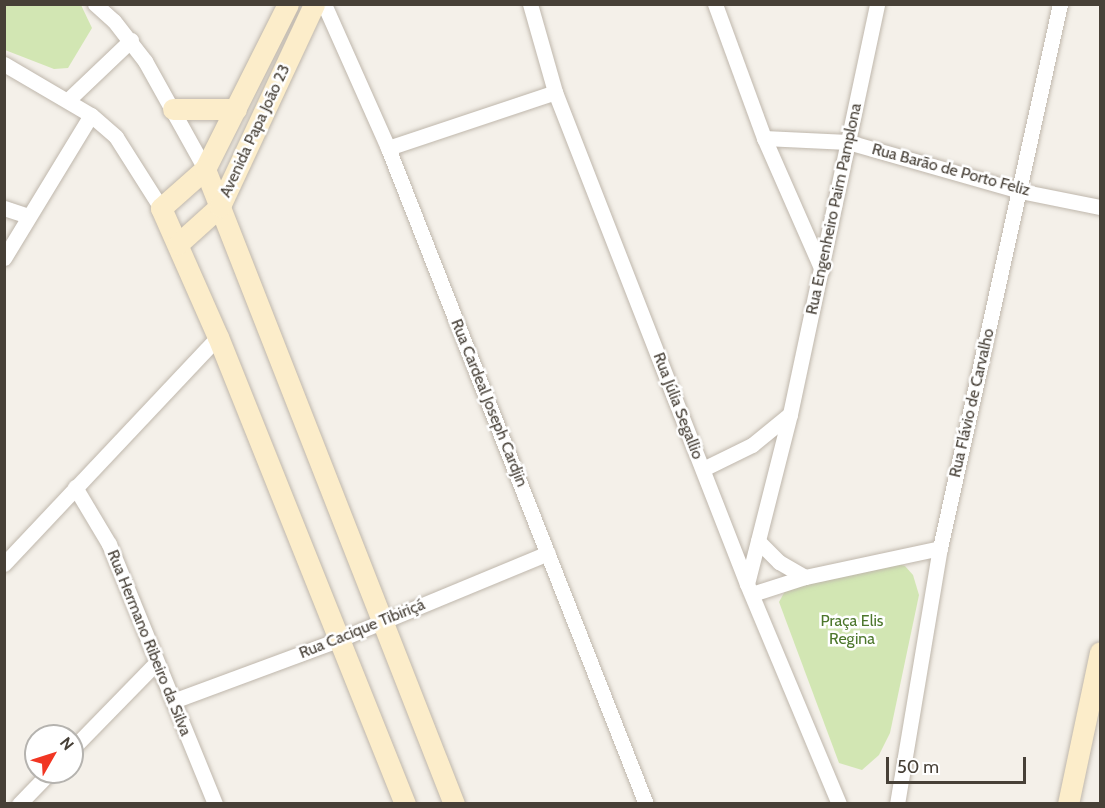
<!DOCTYPE html>
<html>
<head>
<meta charset="utf-8">
<style>
  body { margin:0 }
  #map { position:relative; width:1105px; height:808px; overflow:hidden; background:#f4f0e9; font-family:Cabin,sans-serif }
  div>[style] { position:absolute }
  [style*='--x'] { left:calc(var(--x)*1px); top:calc(var(--y)*1px); width:calc(var(--w)*1px); rotate:calc(var(--a)*1deg) }
  .green>* { inset:0; background:#d2e6b3 }
  .roads { filter:drop-shadow(0 0 2px #bfb7ac) drop-shadow(0 0 2px #bfb7ac) }
  .street>* { height:15px; margin:-7.5px; padding:0 7.5px; transform-origin:7.5px; border-radius:7.5px; background:#fff }
  .secondary>* { height:21px; margin:-10.5px; padding:0 10.5px; transform-origin:10.5px; border-radius:10.5px; background:#fcedca }
  span { translate:-50% -50%; white-space:nowrap; text-align:center; line-height:1.15; -webkit-text-stroke:5px #fff; paint-order:stroke }
  .street-label { font-size:16px; color:#474037 }
  .park-label { font-size:16px; color:#4d772d }
  .frame { position:absolute; inset:0; border:6px solid #474037; pointer-events:none }
  .north { position:absolute; left:24px; top:724px; width:60px; height:60px; box-sizing:border-box; background:#fff; border:2px solid #b5b3af; border-radius:50%; rotate:51deg; font-size:16px; font-weight:700; line-height:24px; text-align:center; color:#474037 }
  .north::after { content:''; display:block; margin:auto; width:21px; height:27px; background:#f13623; clip-path:polygon(50% 0,100% 100%,50% 72%,0 100%) }
  .scale { position:absolute; left:886px; top:757px; width:140px; height:27px; box-sizing:border-box; border:3px solid #474037; border-top:0; padding-left:8px; font-size:18px; line-height:21px; white-space:nowrap; color:#474037; -webkit-text-stroke:4px #fff; paint-order:stroke }
</style>
</head>
<body>
<div id="map">
  <div class="green">
    <i style="clip-path:polygon(4px 5px,81px 5px,92px 28px,68px 68px,54px 69px,5px 50px)"></i>
    <i style="clip-path:polygon(892px 562px,905px 566px,913px 575px,919px 595px,890px 733px,879px 755px,862px 770px,839px 763px,779px 602px,789px 584px)"></i>
  </div>
  <div class="roads">
    <div class="street">
      <i style="--x:95;--y:4;--w:25;--a:42"></i>
      <i style="--x:114;--y:21;--w:51;--a:52.2"></i>
      <i style="--x:145;--y:61;--w:124;--a:60.9"></i>
      <i style="--x:324;--y:4;--w:158;--a:66"></i>
      <i style="--x:388;--y:148;--w:705;--a:68.53"></i>
      <i style="--x:530;--y:4;--w:91;--a:74.1"></i>
      <i style="--x:555;--y:92;--w:528;--a:68.68"></i>
      <i style="--x:747;--y:584;--w:238;--a:67.3"></i>
      <i style="--x:715;--y:4;--w:143;--a:69.9"></i>
      <i style="--x:764;--y:138;--w:144;--a:66.3"></i>
      <i style="--x:4;--y:64;--w:101;--a:30.4"></i>
      <i style="--x:91;--y:115;--w:33;--a:41"></i>
      <i style="--x:116;--y:137;--w:84;--a:57.6"></i>
      <i style="--x:68;--y:100;--w:87;--a:-43.6"></i>
      <i style="--x:764;--y:138;--w:84;--a:2.7"></i>
      <i style="--x:848;--y:142;--w:179;--a:15.9"></i>
      <i style="--x:1020;--y:191;--w:82;--a:11.3"></i>
      <i style="--x:388;--y:148;--w:176;--a:-18.5"></i>
      <i style="--x:4;--y:208;--w:26;--a:18"></i>
      <i style="--x:4;--y:258;--w:167;--a:-58.7"></i>
      <i style="--x:703;--y:469;--w:55;--a:-26.1"></i>
      <i style="--x:752;--y:445;--w:49;--a:-39.2"></i>
      <i style="--x:75;--y:487;--w:66;--a:59.2"></i>
      <i style="--x:109;--y:544;--w:281;--a:67.8"></i>
      <i style="--x:758;--y:541;--w:30;--a:45"></i>
      <i style="--x:779;--y:562;--w:30;--a:30"></i>
      <i style="--x:4;--y:564;--w:312;--a:-46.7"></i>
      <i style="--x:747;--y:584;--w:175;--a:-75.8"></i>
      <i style="--x:790;--y:414;--w:419;--a:-78"></i>
      <i style="--x:752;--y:594;--w:56;--a:-17.8"></i>
      <i style="--x:805;--y:577;--w:138;--a:-12.1"></i>
      <i style="--x:173;--y:701;--w:176;--a:-20.3"></i>
      <i style="--x:338;--y:640;--w:227;--a:-22.5"></i>
      <i style="--x:72;--y:749;--w:120;--a:-45.7"></i>
      <i style="--x:19;--y:804;--w:45;--a:-45.9"></i>
      <i style="--x:897;--y:804;--w:260;--a:-80.5"></i>
      <i style="--x:940;--y:548;--w:557;--a:-77.56"></i>
    </div>
    <div class="secondary">
      <i style="--x:288;--y:4;--w:185;--a:116.7"></i>
      <i style="--x:205;--y:169;--w:59;--a:138.4"></i>
      <i style="--x:161;--y:208;--w:141;--a:66.2"></i>
      <i style="--x:218;--y:337;--w:503;--a:68.18"></i>
      <i style="--x:173;--y:109;--w:63;--a:0"></i>
      <i style="--x:205;--y:169;--w:682;--a:68.59"></i>
      <i style="--x:178;--y:244;--w:57;--a:-42.1"></i>
      <i style="--x:220;--y:206;--w:223;--a:-65"></i>
      <i style="--x:1068;--y:804;--w:155;--a:-78.1"></i>
    </div>
  </div>
  <div class="street-label">
    <span style="left:255px;top:131px;rotate:-65deg">Avenida Papa João 23</span>
    <span style="left:951px;top:170px;rotate:15deg">Rua Barão de Porto Feliz</span>
    <span style="left:834px;top:209px;rotate:-78deg">Rua Engenheiro Paim Pamplona</span>
    <span style="left:489px;top:403px;rotate:68deg">Rua Cardeal Joseph Cardjin</span>
    <span style="left:972px;top:403px;rotate:-77deg">Rua Flávio de Carvalho</span>
    <span style="left:678px;top:406px;rotate:69deg">Rua Júlia Segallio</span>
    <span style="left:362px;top:629px;rotate:-22deg">Rua Cacique Tibiriçá</span>
    <span style="left:149px;top:643px;rotate:68deg">Rua Hermano Ribeiro da Silva</span>
  </div>
  <div class="park-label">
    <span style="left:852px;top:630px">Praça Elis<br>Regina</span>
  </div>
  <div class="frame"></div>
  <div class="north">N</div>
  <div class="scale">50 m</div>
</div>
</body>
</html>
